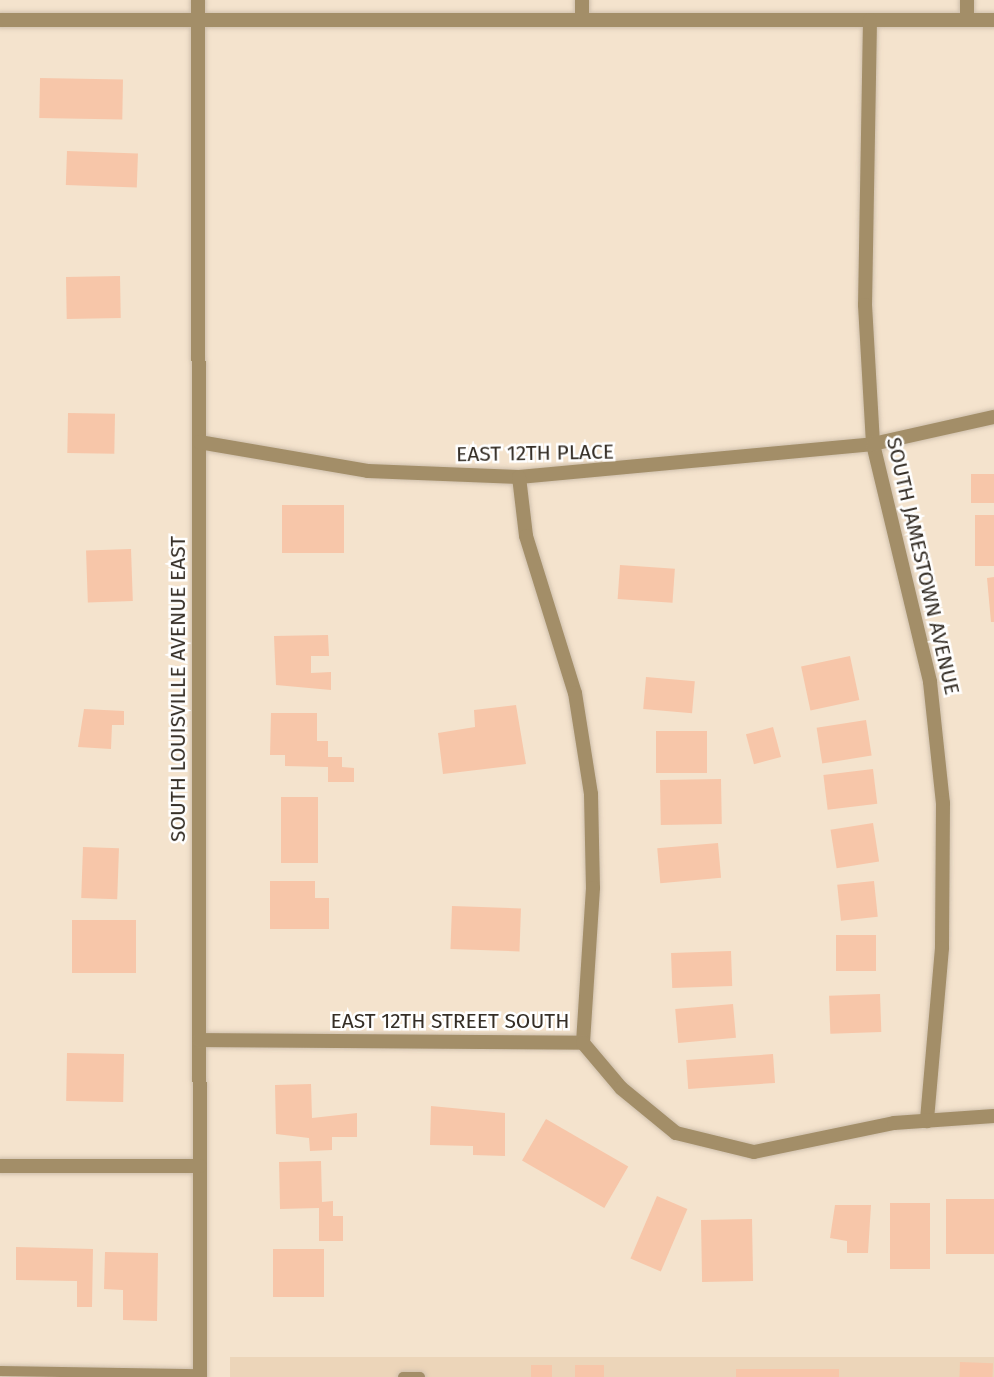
<!DOCTYPE html>
<html>
<head>
<meta charset="utf-8">
<style>
  body { margin:0 }
  #map { position:relative; width:994px; height:1377px; overflow:hidden; background:#f4e3cd; font-family:"Fira Sans",sans-serif }
  div>[style] { position:absolute }
  [style*='--x'] { left:calc(var(--x)*1px); top:calc(var(--y)*1px); width:calc(var(--w)*1px); rotate:calc(var(--a)*1deg) }
  .built>* { inset:0; background:#ecd5b9; transform-origin:0 0 }
  .building>* { inset:0; background:#f7c6a9; transform-origin:0 0 }
  .roads { filter:drop-shadow(0 0 2px #cebfac) drop-shadow(0 0 2px #cebfac) }
  .lane>* { height:10px; margin:-5px; padding:0 5px; transform-origin:5px; border-radius:5px; background:#a38e68 }
  .street>* { height:14px; margin:-7px; padding:0 7px; transform-origin:7px; border-radius:7px; background:#a38e68 }
  span { translate:-50% -50%; white-space:nowrap; text-align:center; line-height:1.15; -webkit-text-stroke:5px #fff; paint-order:stroke }
  .street-label { font-size:21px; color:#352e26 }
</style>
</head>
<body>
<div id="map">
  <div class="built">
    <i style="left:994px;top:1357px;width:20px;height:764px;rotate:90deg"></i>
  </div>
  <div class="building">
    <i style="left:40px;top:78px;width:83px;height:40px;rotate:1deg"></i>
    <i style="left:67px;top:151px;width:71px;height:34px;rotate:2deg"></i>
    <i style="left:120px;top:276px;width:42px;height:54px;rotate:89deg"></i>
    <i style="left:68px;top:413px;width:47px;height:40px;rotate:1deg"></i>
    <i style="left:994px;top:474px;width:29px;height:23px;rotate:90deg"></i>
    <i style="left:282px;top:505px;width:62px;height:48px"></i>
    <i style="left:975px;top:515px;width:19px;height:51px"></i>
    <i style="left:131px;top:549px;width:52px;height:45px;rotate:88deg"></i>
    <i style="left:620px;top:565px;width:55px;height:34px;rotate:4deg"></i>
    <i style="clip-path:polygon(994px 577px,994px 622px,991px 622px,987px 578px)"></i>
    <i style="clip-path:polygon(328px 635px,329px 656px,311px 656px,311px 673px,331px 672px,331px 690px,276px 685px,274px 636px)"></i>
    <i style="left:850px;top:656px;width:45px;height:50px;rotate:78deg"></i>
    <i style="left:646px;top:677px;width:49px;height:32px;rotate:5deg"></i>
    <i style="clip-path:polygon(516px 705px,526px 764px,443px 774px,438px 733px,475px 727px,474px 710px)"></i>
    <i style="clip-path:polygon(84px 709px,124px 711px,124px 725px,112px 725px,111px 749px,78px 747px)"></i>
    <i style="clip-path:polygon(271px 713px,317px 713px,317px 741px,328px 741px,328px 757px,342px 757px,342px 767px,354px 768px,354px 782px,328px 782px,328px 767px,285px 766px,285px 755px,270px 755px)"></i>
    <i style="left:866px;top:720px;width:36px;height:50px;rotate:81deg"></i>
    <i style="left:773px;top:727px;width:31px;height:28px;rotate:75deg"></i>
    <i style="left:656px;top:731px;width:51px;height:42px"></i>
    <i style="left:873px;top:769px;width:35px;height:50px;rotate:83deg"></i>
    <i style="left:721px;top:779px;width:45px;height:61px;rotate:89deg"></i>
    <i style="left:281px;top:797px;width:37px;height:66px"></i>
    <i style="left:873px;top:823px;width:39px;height:43px;rotate:81deg"></i>
    <i style="left:718px;top:843px;width:35px;height:61px;rotate:85deg"></i>
    <i style="left:83px;top:847px;width:36px;height:51px;rotate:2deg"></i>
    <i style="clip-path:polygon(270px 881px,315px 881px,315px 898px,329px 898px,329px 929px,270px 929px)"></i>
    <i style="left:874px;top:881px;width:36px;height:37px;rotate:84deg"></i>
    <i style="left:452px;top:906px;width:69px;height:43px;rotate:2deg"></i>
    <i style="left:72px;top:920px;width:64px;height:53px"></i>
    <i style="left:836px;top:935px;width:40px;height:36px"></i>
    <i style="left:731px;top:951px;width:35px;height:60px;rotate:88deg"></i>
    <i style="left:880px;top:994px;width:38px;height:51px;rotate:88deg"></i>
    <i style="left:733px;top:1004px;width:34px;height:58px;rotate:85deg"></i>
    <i style="left:67px;top:1053px;width:57px;height:48px;rotate:1deg"></i>
    <i style="left:773px;top:1054px;width:29px;height:87px;rotate:86deg"></i>
    <i style="clip-path:polygon(311px 1084px,312px 1118px,357px 1113px,357px 1137px,332px 1137px,332px 1150px,310px 1151px,309px 1138px,276px 1134px,275px 1085px)"></i>
    <i style="clip-path:polygon(431px 1106px,505px 1113px,505px 1156px,473px 1155px,473px 1146px,430px 1145px)"></i>
    <i style="left:546px;top:1119px;width:95px;height:48px;rotate:30deg"></i>
    <i style="clip-path:polygon(321px 1161px,322px 1202px,333px 1201px,333px 1216px,343px 1216px,343px 1241px,319px 1241px,319px 1208px,280px 1209px,279px 1162px)"></i>
    <i style="left:657px;top:1196px;width:33px;height:68px;rotate:23deg"></i>
    <i style="left:946px;top:1199px;width:48px;height:55px"></i>
    <i style="left:890px;top:1203px;width:40px;height:66px"></i>
    <i style="clip-path:polygon(835px 1205px,871px 1205px,868px 1253px,847px 1253px,847px 1241px,830px 1238px)"></i>
    <i style="left:752px;top:1219px;width:62px;height:51px;rotate:89deg"></i>
    <i style="clip-path:polygon(16px 1247px,93px 1249px,92px 1307px,77px 1307px,77px 1281px,16px 1280px)"></i>
    <i style="left:273px;top:1249px;width:51px;height:48px"></i>
    <i style="clip-path:polygon(105px 1252px,158px 1253px,157px 1321px,123px 1320px,123px 1290px,104px 1289px)"></i>
    <i style="left:960px;top:1362px;width:33px;height:15px;rotate:2deg"></i>
    <i style="left:531px;top:1365px;width:21px;height:12px"></i>
    <i style="left:575px;top:1365px;width:29px;height:12px"></i>
    <i style="left:736px;top:1369px;width:103px;height:8px"></i>
  </div>
  <div class="roads">
    <div class="lane">
      <i style="--x:0;--y:1371;--w:200;--a:0.9"></i>
      <i style="--x:403;--y:1377;--w:17;--a:0"></i>
    </div>
    <div class="street">
      <i style="--x:198;--y:0;--w:1377;--a:89.92"></i>
      <i style="--x:582;--y:0;--w:18;--a:90"></i>
      <i style="--x:967;--y:0;--w:20;--a:90"></i>
      <i style="--x:0;--y:20;--w:994;--a:0"></i>
      <i style="--x:870;--y:20;--w:285;--a:91"></i>
      <i style="--x:865;--y:305;--w:139;--a:86.7"></i>
      <i style="--x:873;--y:444;--w:245;--a:76.5"></i>
      <i style="--x:930;--y:682;--w:122;--a:83.9"></i>
      <i style="--x:943;--y:803;--w:145;--a:90.4"></i>
      <i style="--x:942;--y:948;--w:174;--a:95"></i>
      <i style="--x:199;--y:442;--w:171;--a:9.7"></i>
      <i style="--x:368;--y:471;--w:151;--a:2.3"></i>
      <i style="--x:519;--y:477;--w:356;--a:-5.3"></i>
      <i style="--x:873;--y:444;--w:124;--a:-12.6"></i>
      <i style="--x:519;--y:477;--w:59;--a:83.2"></i>
      <i style="--x:526;--y:536;--w:164;--a:72.7"></i>
      <i style="--x:575;--y:693;--w:102;--a:81"></i>
      <i style="--x:591;--y:794;--w:94;--a:88.8"></i>
      <i style="--x:593;--y:888;--w:155;--a:93.7"></i>
      <i style="--x:199;--y:1040;--w:384;--a:0.4"></i>
      <i style="--x:583;--y:1043;--w:59;--a:49.8"></i>
      <i style="--x:621;--y:1088;--w:71;--a:39.3"></i>
      <i style="--x:676;--y:1133;--w:80;--a:13.7"></i>
      <i style="--x:754;--y:1152;--w:143;--a:-11.7"></i>
      <i style="--x:894;--y:1123;--w:100;--a:-4"></i>
      <i style="--x:0;--y:1166;--w:200;--a:0"></i>
    </div>
  </div>
  <div class="street-label">
    <span style="left:535px;top:453px;rotate:-1deg">EAST 12TH PLACE</span>
    <span style="left:923px;top:566px;rotate:77deg">SOUTH JAMESTOWN AVENUE</span>
    <span style="left:178px;top:689px;rotate:-90deg">SOUTH LOUISVILLE AVENUE EAST</span>
    <span style="left:450px;top:1021px">EAST 12TH STREET SOUTH</span>
  </div>
</div>
</body>
</html>
